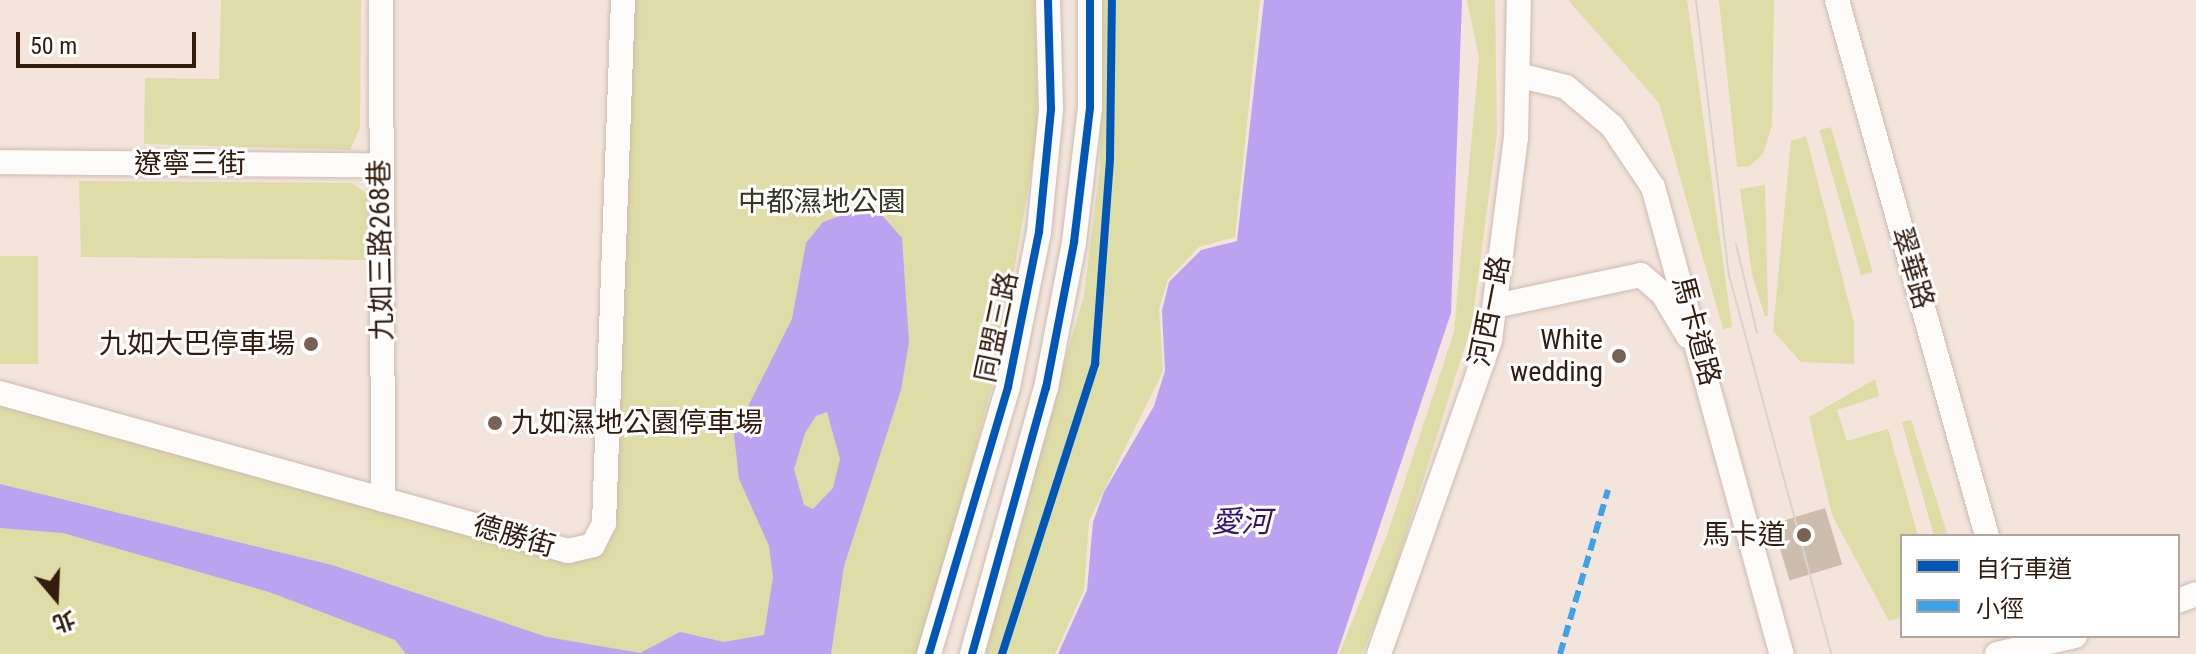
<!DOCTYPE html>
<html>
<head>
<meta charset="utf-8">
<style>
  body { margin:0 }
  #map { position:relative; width:2196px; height:654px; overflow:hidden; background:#f3e5dc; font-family:"Roboto Condensed","Noto Sans TC",sans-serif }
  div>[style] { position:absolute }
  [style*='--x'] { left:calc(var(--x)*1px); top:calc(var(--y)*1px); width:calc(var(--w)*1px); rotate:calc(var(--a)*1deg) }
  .green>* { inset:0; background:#dedca7; transform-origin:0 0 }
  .water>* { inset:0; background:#bba3f1 }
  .building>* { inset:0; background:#ccbdae; transform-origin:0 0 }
  .roads { filter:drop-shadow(0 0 2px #ccbbaf) drop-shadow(0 0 2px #ccbbaf) }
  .minor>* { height:24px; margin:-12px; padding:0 12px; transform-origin:12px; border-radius:12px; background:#fdfbfa }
  .tram>* { height:2px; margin:-1px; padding:0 1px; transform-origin:1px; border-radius:1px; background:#d9d3d0 }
  .quiet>* { height:6px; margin-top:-3px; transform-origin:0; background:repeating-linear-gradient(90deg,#3ea2e9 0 12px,transparent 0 18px) }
  .cycleway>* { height:8px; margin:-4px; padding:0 4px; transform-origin:4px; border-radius:4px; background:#0057b8 }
  .dots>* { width:22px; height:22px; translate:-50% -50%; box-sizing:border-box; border:4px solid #fff; border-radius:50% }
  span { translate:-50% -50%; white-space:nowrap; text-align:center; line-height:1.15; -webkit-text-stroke:6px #fff; paint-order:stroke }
  .street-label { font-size:28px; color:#341d0e }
  .park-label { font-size:28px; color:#34361f }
  .poi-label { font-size:28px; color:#341d0e }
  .right { translate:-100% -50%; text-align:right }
  .left { translate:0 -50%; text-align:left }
  .water-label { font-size:30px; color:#381076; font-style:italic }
  .legend { position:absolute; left:1900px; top:534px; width:280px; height:104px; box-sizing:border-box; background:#fff; border:2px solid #aea59f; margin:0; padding:10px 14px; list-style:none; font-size:24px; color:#341d0e }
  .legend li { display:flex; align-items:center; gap:16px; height:40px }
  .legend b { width:40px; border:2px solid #aea59f }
  .north { position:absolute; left:16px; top:558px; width:80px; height:80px; -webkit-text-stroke:6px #fff; paint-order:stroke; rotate:161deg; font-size:22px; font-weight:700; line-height:32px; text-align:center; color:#341d0e }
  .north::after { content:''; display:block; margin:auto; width:28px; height:36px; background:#341d0e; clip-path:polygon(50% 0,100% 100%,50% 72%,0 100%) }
  .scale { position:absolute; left:16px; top:32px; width:180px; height:36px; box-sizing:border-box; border:4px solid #341d0e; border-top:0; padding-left:10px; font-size:24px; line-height:28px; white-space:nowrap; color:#341d0e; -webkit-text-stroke:6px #fff; paint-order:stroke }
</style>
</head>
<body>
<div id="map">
  <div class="green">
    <i style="clip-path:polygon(221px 0,361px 0,360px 128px,350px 150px,144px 144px,145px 78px,219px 79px)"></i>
    <i style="clip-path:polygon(633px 0,1035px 0,1038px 132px,997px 368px,920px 654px,0 654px,0 393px,593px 545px)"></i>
    <i style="clip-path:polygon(1100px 0,1260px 0,1235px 237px,1199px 247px,1168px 279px,1159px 309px,1163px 371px,1089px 521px,1084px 590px,1055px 654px,981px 654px,1084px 295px,1100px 167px)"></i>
    <i style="clip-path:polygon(1467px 0,1495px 0,1497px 133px,1472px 324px,1387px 595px,1362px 654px,1339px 654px,1387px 535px,1454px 332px,1479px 58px)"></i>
    <i style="clip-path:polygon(1568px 0,1687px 0,1732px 327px,1723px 329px,1659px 103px)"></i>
    <i style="clip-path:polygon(1719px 0,1774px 0,1772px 125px,1763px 154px,1750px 166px,1737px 167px)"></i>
    <i style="left:1831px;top:127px;width:151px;height:12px;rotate:74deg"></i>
    <i style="clip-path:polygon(1806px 136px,1854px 323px,1854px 364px,1801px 362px,1773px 331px,1791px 141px)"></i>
    <i style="clip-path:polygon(79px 181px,352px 183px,367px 194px,372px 260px,81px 257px)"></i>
    <i style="clip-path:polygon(1765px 185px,1768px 315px,1765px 317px,1752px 274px,1740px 189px)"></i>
    <i style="left:0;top:256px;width:38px;height:108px"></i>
    <i style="clip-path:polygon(1875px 379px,1879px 396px,1837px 410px,1847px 441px,1888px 429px,1918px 536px,1902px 536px,1902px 617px,1889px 621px,1832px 515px,1809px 417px)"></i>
    <i style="clip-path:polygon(1911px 420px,1948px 536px,1934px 536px,1902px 422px)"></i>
  </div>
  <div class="water">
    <i style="clip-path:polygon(1264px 0,1462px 0,1451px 313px,1337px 654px,1058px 654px,1087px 590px,1093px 522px,1104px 492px,1154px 406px,1165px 371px,1162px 311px,1169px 282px,1201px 250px,1237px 241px)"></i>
    <i style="clip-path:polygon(evenodd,863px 208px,880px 213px,902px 238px,909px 342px,901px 390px,844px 566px,831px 654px,406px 654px,395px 640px,269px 592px,63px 533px,0 528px,0 484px,332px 565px,547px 637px,640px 653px,680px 632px,724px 642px,764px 635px,773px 577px,769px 546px,739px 479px,734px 434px,792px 319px,806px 243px,823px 222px,863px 208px,827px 412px,840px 459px,833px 488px,813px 509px,804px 505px,794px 469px,805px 433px,816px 416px,827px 412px)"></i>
  </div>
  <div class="building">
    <i style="left:1825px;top:508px;width:59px;height:55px;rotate:73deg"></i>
  </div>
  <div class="roads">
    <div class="minor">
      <i style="--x:381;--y:0;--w:500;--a:89.77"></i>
      <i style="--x:1837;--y:0;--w:557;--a:74.37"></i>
      <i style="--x:1518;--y:75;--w:49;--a:14"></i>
      <i style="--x:1566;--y:87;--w:60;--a:40.3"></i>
      <i style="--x:1612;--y:126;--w:73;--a:56.1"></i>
      <i style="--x:1653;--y:187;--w:484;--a:74.6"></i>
      <i style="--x:0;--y:162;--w:379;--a:0.5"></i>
      <i style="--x:1495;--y:306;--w:149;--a:-12"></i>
      <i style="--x:1641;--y:275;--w:29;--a:41"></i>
      <i style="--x:1663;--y:294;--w:49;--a:59.2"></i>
      <i style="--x:0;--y:393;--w:590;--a:15.54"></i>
      <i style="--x:568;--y:551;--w:26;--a:-13"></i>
      <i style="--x:593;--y:545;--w:25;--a:-63"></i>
      <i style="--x:604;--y:523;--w:523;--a:-87.92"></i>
      <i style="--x:2178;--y:601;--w:19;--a:-21"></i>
      <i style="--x:929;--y:654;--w:278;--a:-73.5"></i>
      <i style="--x:1008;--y:387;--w:158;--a:-78.7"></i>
      <i style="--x:1039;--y:232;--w:124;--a:-84.4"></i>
      <i style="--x:1051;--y:109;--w:109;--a:-91.6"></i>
      <i style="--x:972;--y:654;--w:276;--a:-74.5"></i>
      <i style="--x:1046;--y:388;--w:149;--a:-79.1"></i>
      <i style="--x:1074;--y:242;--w:136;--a:-83.2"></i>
      <i style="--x:1090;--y:107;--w:107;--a:-90"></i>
      <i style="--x:1379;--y:654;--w:333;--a:-70.5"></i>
      <i style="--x:1490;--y:340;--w:204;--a:-82.7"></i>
      <i style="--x:1516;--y:138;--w:138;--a:-88.8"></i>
      <i style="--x:1997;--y:654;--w:80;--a:-13"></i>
    </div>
  </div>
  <div class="tram">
    <i style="--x:1696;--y:0;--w:277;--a:83.2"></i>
    <i style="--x:1729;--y:275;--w:392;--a:74.9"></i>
    <i style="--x:1736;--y:244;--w:91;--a:76.7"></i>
  </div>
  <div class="quiet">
    <i style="--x:1560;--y:654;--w:171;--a:-73.7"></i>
  </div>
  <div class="cycleway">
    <i style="--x:929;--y:654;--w:278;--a:-73.5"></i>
    <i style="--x:1008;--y:387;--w:158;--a:-78.7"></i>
    <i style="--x:1039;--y:232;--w:124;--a:-84.4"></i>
    <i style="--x:1051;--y:109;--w:109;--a:-91.6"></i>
    <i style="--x:972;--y:654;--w:276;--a:-74.5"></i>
    <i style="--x:1046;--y:388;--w:149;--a:-79.1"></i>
    <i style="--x:1074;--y:242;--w:136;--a:-83.2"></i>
    <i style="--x:1090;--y:107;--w:107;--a:-90"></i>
    <i style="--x:1002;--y:654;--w:305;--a:-72.2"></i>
    <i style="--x:1095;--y:364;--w:207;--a:-85.8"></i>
    <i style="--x:1110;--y:158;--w:158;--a:-89.3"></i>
  </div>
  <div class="dots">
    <i style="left:311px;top:344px;background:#776356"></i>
    <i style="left:1619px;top:356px;background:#776356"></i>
    <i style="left:495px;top:423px;background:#776356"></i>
    <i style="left:1804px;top:535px;background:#776356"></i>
  </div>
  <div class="street-label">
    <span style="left:190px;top:164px">遼寧三街</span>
    <span style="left:381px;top:250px;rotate:-91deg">九如三路268巷</span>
    <span style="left:1912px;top:268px;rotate:73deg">翠華路</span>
    <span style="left:1490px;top:311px;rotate:-79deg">河西一路</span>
    <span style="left:997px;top:327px;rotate:-78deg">同盟三路</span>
    <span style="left:1696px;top:331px;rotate:75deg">馬卡道路</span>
    <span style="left:514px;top:536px;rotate:16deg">德勝街</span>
  </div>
  <div class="park-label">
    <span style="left:822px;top:202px">中都濕地公園</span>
  </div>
  <div class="poi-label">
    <span class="right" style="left:1603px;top:356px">White<br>wedding</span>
    <span class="right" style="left:295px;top:344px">九如大巴停車場</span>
    <span class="left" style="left:511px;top:423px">九如濕地公園停車場</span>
    <span class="right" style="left:1786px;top:535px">馬卡道</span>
  </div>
  <div class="water-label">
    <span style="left:1241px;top:522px">愛河</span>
  </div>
  <ul class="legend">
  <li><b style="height:10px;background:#0057b8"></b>自行車道</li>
  <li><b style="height:10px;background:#3ea2e9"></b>小徑</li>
  </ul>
  <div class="north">北</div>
  <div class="scale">50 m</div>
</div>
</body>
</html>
